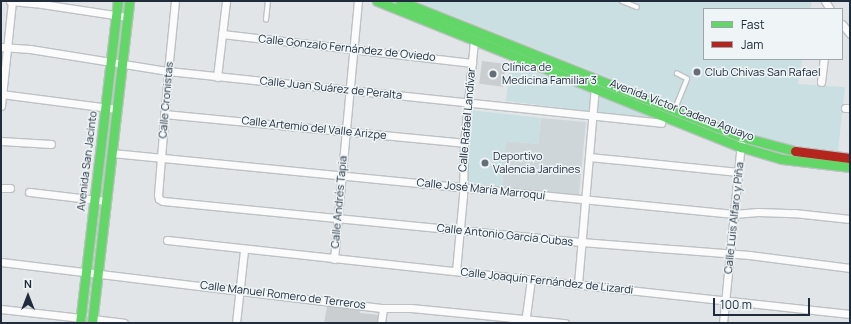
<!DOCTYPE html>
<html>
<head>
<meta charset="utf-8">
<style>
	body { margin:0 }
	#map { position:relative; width:851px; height:324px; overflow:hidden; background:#e2e5e8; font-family:Manrope,sans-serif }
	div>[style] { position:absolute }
	.built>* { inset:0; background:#cfd6da }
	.green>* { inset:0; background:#cadfe2 }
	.building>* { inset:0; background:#cbced1; transform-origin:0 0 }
	.roads { filter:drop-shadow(1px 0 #bdc1c4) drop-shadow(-1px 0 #bdc1c4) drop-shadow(0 1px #bdc1c4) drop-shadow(0 -1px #bdc1c4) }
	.lane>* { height:3.5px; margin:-1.75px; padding:0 1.75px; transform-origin:1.75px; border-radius:1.75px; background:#fbfbfc }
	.street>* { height:7px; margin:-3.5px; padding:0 3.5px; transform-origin:3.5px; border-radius:3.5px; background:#fbfbfc }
	.fast>* { height:9px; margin:-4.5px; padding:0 4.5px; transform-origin:4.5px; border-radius:4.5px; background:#63d668 }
	.jam>* { height:9px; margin:-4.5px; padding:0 4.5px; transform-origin:4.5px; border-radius:4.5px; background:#b3261e }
	.dots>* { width:11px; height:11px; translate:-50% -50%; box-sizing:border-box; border:2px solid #eff5f7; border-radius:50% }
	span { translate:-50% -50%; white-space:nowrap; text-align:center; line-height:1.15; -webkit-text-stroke:3px #eff5f7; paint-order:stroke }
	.street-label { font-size:11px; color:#202c3b }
	.poi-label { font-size:11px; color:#202c3b }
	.left { translate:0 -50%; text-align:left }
	.frame { position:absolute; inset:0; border:2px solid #202c3b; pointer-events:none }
	.legend { position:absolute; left:703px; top:8px; width:140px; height:52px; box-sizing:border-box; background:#eff5f7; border:1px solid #9ca5ac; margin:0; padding:5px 7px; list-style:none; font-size:12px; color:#202c3b }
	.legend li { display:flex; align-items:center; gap:8px; height:20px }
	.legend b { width:20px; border:1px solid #9ca5ac }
	.north { position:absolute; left:8px; top:276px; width:40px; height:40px; -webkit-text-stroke:3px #eff5f7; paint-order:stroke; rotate:0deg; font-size:11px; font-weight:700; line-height:16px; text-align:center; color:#202c3b }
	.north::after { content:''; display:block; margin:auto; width:14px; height:18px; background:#202c3b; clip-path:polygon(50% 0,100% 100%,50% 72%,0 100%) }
	.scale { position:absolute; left:713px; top:298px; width:97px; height:18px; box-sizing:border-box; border:2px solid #202c3b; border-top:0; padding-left:5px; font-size:12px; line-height:14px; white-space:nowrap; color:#202c3b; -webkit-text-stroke:3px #eff5f7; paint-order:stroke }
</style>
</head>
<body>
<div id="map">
	<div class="built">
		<i style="clip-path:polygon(541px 118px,586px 122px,579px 195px,502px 187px,506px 141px,538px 144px)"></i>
	</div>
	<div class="green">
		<i style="clip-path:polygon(416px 1px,812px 1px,810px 9px,704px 9px,704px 59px,802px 59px,798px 84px,845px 87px,838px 151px,772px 142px)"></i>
		<i style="clip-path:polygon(510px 62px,592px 93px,589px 111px,506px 101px)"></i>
		<i style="clip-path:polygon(599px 95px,657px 117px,649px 121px,597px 114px)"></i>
		<i style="clip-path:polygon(470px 110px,541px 118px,538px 144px,506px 141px,502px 187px,465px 182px)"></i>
	</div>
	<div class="building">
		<i style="left:482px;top:61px;width:24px;height:23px;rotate:7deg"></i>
		<i style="clip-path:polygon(328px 301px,358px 305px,360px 313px,379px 315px,379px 323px,324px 323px)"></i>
	</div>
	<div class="roads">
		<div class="lane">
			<i style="left:622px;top:1px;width:16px;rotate:22deg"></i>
			<i style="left:266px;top:20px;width:19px;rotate:-84deg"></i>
			<i style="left:675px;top:109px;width:32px;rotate:-68deg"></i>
			<i style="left:687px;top:79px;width:11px;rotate:-153deg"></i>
		</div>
		<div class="street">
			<i style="left:10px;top:1px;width:25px;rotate:5deg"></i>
			<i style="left:35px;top:3px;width:87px;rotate:8.6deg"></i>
			<i style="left:175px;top:1px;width:70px;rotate:95.7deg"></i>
			<i style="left:168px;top:71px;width:124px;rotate:94.6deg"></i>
			<i style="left:158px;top:195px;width:4px;rotate:76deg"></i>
			<i style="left:159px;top:199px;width:4px;rotate:27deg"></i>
			<i style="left:163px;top:201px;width:420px;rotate:5.6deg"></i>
			<i style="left:581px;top:242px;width:169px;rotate:4.4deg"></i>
			<i style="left:749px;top:255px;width:102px;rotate:7.3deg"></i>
			<i style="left:825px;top:1px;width:9px;rotate:58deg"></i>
			<i style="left:842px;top:24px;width:13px;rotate:51deg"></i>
			<i style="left:222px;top:34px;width:252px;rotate:6.6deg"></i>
			<i style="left:1px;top:47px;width:29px;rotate:4deg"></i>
			<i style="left:30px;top:49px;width:140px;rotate:9.1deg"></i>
			<i style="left:168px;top:71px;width:496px;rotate:6deg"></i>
			<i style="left:217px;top:77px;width:77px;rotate:-83.2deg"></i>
			<i style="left:821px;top:82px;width:23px;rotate:-83deg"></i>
			<i style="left:1px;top:94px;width:117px;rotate:7.4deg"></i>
			<i style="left:1px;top:106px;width:106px;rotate:-84deg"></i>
			<i style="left:845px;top:108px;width:5px"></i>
			<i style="left:164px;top:114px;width:301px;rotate:5.5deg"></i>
			<i style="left:1px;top:141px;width:50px;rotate:3.4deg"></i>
			<i style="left:112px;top:153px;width:625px;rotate:5.6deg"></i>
			<i style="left:734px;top:214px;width:24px;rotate:-5deg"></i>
			<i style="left:758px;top:212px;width:36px;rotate:2deg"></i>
			<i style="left:794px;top:213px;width:56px;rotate:6.1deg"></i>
			<i style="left:589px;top:157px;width:150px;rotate:5.7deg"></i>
			<i style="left:1px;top:188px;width:9px"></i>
			<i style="left:29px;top:192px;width:78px;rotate:6.7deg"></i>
			<i style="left:167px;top:240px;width:687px;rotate:6.18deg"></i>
			<i style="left:334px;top:259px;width:259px;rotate:-84.7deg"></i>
			<i style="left:1px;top:262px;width:385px;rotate:6.9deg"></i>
			<i style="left:383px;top:308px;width:28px"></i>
			<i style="left:411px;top:308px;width:155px;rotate:5.6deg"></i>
			<i style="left:456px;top:271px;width:75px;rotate:-84.7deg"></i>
			<i style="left:463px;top:196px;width:53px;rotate:-88.9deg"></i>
			<i style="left:464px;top:143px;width:102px;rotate:-84.4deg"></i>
			<i style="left:578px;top:284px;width:200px;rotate:-85.1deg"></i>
			<i style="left:1px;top:309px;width:81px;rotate:6.4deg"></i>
			<i style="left:93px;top:319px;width:31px;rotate:7deg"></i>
			<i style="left:236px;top:323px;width:73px;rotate:-83.7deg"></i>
			<i style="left:381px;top:323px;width:15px;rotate:-82deg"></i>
			<i style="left:525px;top:323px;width:44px;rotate:-82.2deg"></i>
			<i style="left:723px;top:323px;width:181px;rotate:-84.3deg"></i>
		</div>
		<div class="fast">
			<i style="left:377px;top:1px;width:392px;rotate:21.9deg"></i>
			<i style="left:741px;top:147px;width:43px;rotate:16.3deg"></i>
			<i style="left:782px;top:159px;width:68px;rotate:6.7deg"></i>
			<i style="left:400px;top:1px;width:368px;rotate:21.7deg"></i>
			<i style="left:742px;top:137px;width:55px;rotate:14.8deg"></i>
			<i style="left:80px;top:323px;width:324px;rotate:-83.3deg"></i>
			<i style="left:92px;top:323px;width:324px;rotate:-83.4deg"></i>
		</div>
		<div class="jam">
			<i style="left:795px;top:151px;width:55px;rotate:7.3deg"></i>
		</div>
	</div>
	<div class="dots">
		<i style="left:697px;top:72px;background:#646d78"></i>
		<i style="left:493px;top:74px;background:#646d78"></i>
		<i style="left:485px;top:163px;background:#646d78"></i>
	</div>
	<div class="street-label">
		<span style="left:347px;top:48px;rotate:6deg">Calle Gonzalo Fernández de Oviedo</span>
		<span style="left:331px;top:88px;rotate:6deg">Calle Juan Suárez de Peralta</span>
		<span style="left:166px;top:100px;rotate:-85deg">Calle Cronistas</span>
		<span style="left:682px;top:110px;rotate:21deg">Avenida Víctor Cadena Aguayo</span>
		<span style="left:467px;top:120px;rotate:-85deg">Calle Rafael Landívar</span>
		<span style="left:314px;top:128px;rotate:6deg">Calle Artemio del Valle Arizpe</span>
		<span style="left:87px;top:161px;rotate:-83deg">Avenida San Jacinto</span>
		<span style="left:481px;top:189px;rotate:6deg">Calle José María Marroquí</span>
		<span style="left:339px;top:202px;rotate:-85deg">Calle Andrés Tapia</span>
		<span style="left:734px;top:218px;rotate:-84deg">Calle Luis Alfaro y Piña</span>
		<span style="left:505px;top:235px;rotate:6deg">Calle Antonio García Cubas</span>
		<span style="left:547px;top:281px;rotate:6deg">Calle Joaquín Fernández de Lizardi</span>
		<span style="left:283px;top:295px;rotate:7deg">Calle Manuel Romero de Terreros</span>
	</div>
	<div class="poi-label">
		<span class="left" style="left:502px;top:74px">Clínica de<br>Medicina Familiar 3</span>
		<span class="left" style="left:705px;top:72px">Club Chivas San Rafael</span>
		<span class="left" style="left:493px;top:163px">Deportivo<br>Valencia Jardines</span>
	</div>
	<div class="frame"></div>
	<ul class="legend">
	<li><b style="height:5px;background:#63d668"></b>Fast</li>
	<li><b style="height:5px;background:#b3261e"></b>Jam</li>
	</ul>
	<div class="north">N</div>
	<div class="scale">100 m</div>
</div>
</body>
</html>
